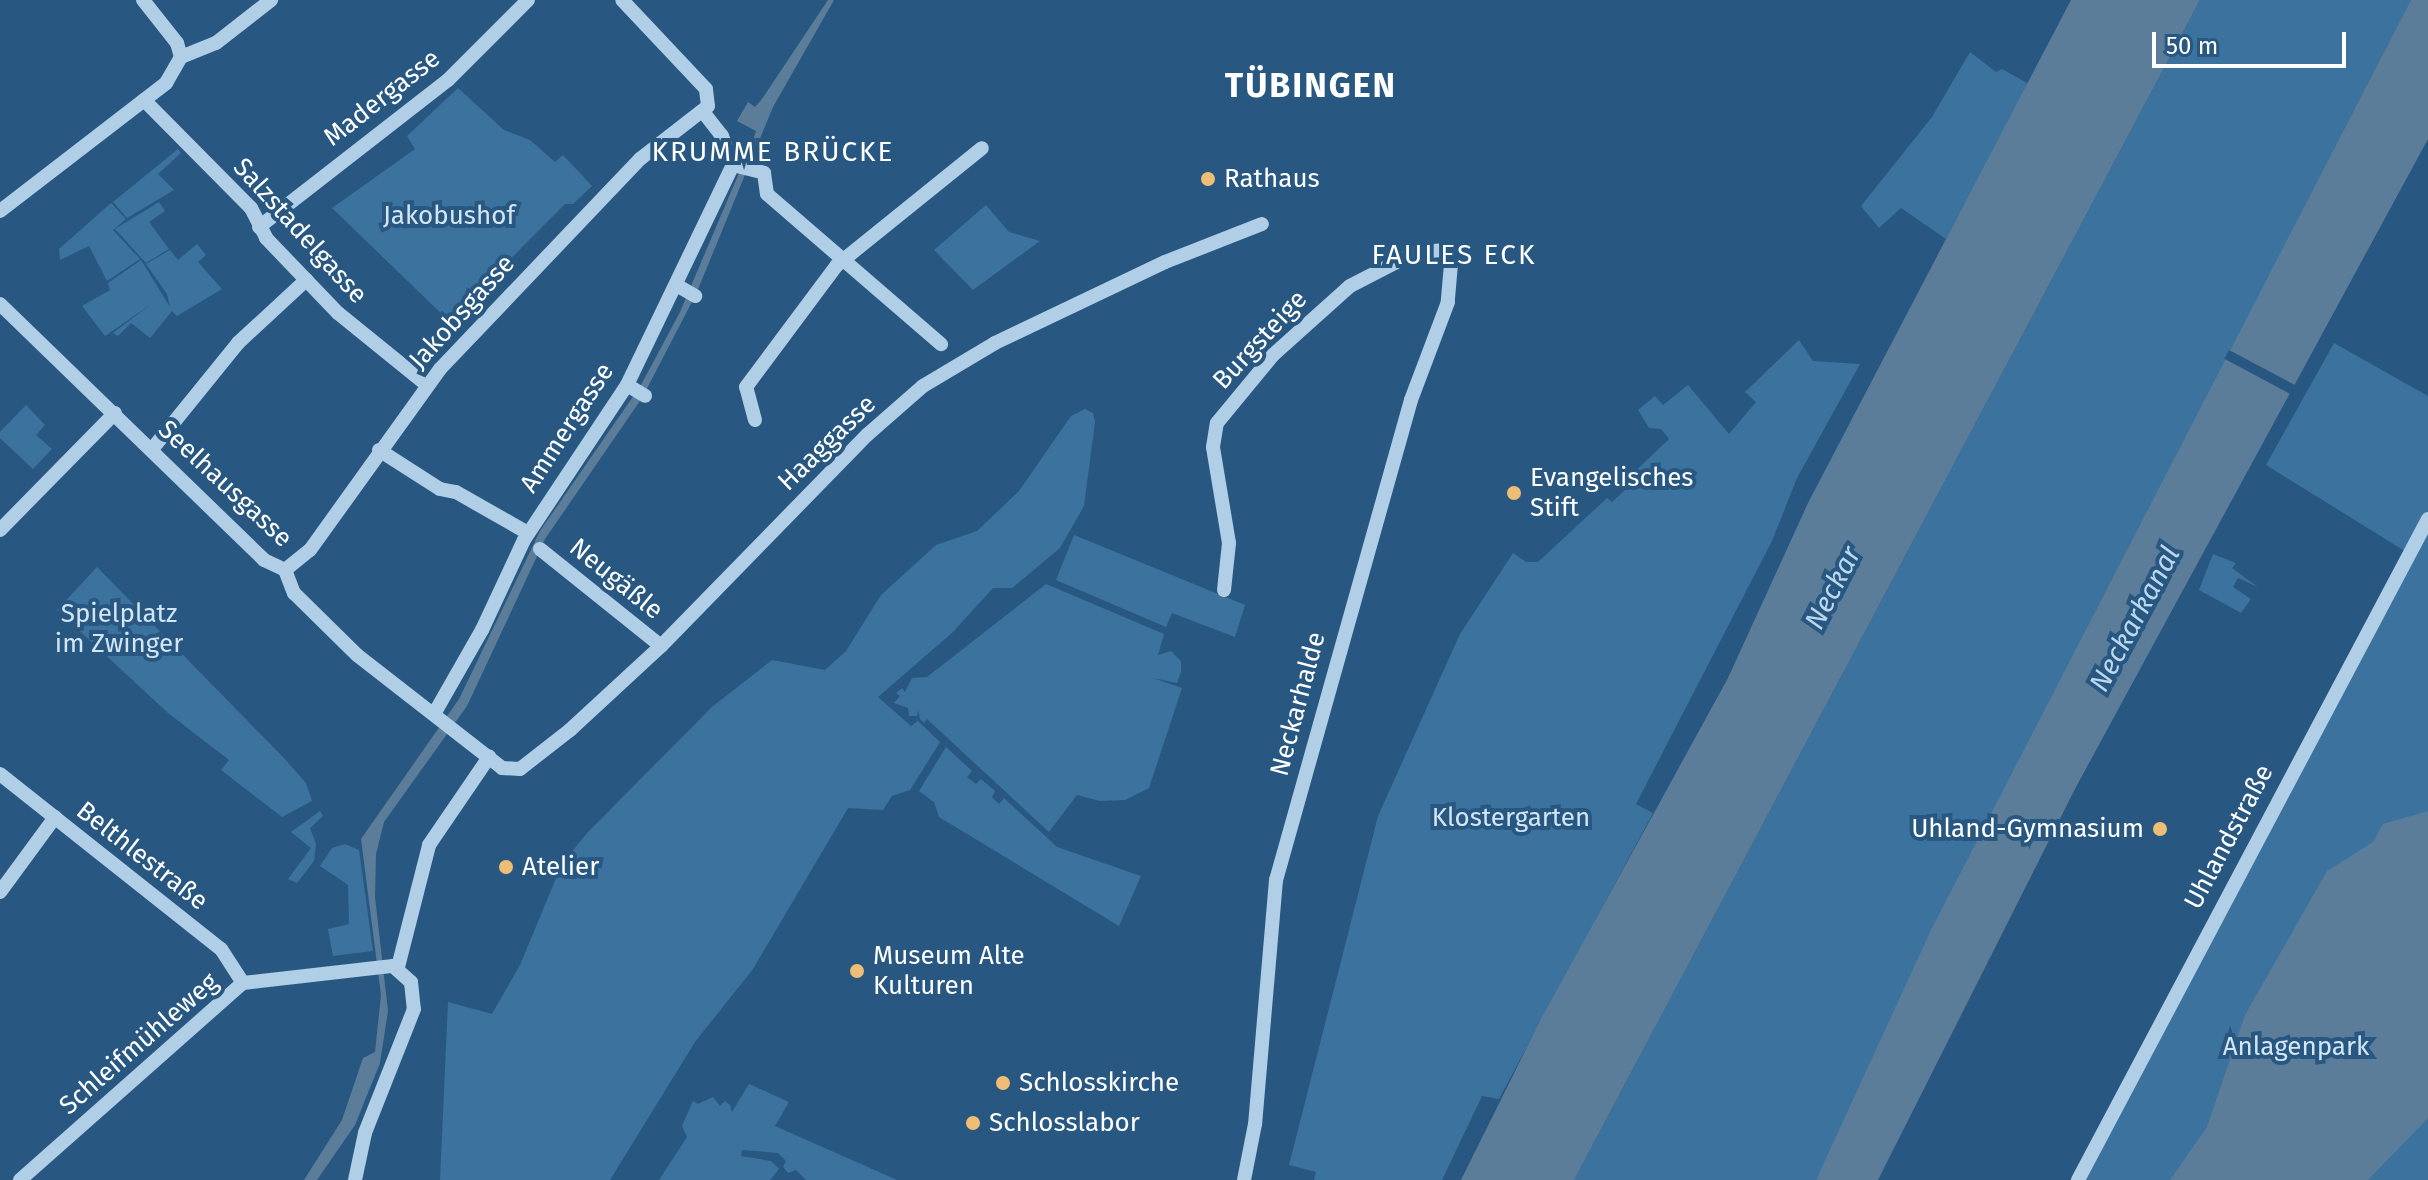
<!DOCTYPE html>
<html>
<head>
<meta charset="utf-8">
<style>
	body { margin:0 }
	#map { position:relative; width:2428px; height:1180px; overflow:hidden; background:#285881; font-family:"Fira Sans",sans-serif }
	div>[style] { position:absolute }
	.green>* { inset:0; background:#3c729e }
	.water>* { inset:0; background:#5b7d99 }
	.pier>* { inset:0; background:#285881; transform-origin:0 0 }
	.minor>* { height:14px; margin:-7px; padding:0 7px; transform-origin:7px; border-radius:7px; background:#b0cee6 }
	.dots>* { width:22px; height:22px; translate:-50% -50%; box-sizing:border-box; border:4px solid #285881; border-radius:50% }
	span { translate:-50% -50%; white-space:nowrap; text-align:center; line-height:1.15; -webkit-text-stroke:8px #285881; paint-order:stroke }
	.street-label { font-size:26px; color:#fff }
	.poi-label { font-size:26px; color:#fff }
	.left { translate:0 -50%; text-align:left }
	.right { translate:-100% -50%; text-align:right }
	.park-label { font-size:26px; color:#d3e6f5 }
	.neighbourhood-label { font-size:28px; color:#fff; letter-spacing:2px }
	.water-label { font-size:28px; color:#bbd8ee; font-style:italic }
	.district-label { font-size:34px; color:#fff; font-weight:700; letter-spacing:2px }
	.scale { position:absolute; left:2152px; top:32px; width:194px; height:36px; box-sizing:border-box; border:4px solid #fff; border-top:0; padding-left:10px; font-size:24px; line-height:28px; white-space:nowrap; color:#fff; -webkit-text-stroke:6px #285881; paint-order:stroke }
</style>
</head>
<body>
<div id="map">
	<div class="green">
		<i style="clip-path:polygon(2200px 0,2411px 0,1816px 1180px,1574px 1180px)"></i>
		<i style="clip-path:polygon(1970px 52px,1996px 72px,2002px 69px,2029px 84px,1946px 239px,1901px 208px,1879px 228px,1861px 206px,1932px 117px)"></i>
		<i style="clip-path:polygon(458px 88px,504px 130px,530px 140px,555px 162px,563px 155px,592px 186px,573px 204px,565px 204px,449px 321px,332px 208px,415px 149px,407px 136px)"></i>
		<i style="clip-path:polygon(178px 149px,181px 153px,158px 174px,174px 190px,127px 218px,113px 202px)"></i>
		<i style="clip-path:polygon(159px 202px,165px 211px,149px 222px,169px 249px,146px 263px,115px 229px)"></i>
		<i style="clip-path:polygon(111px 203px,126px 219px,113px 230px,140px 259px,107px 281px,89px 246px,60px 260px,59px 249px)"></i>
		<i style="clip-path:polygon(986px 205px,1009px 232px,1040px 241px,973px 290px,934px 250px)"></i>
		<i style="clip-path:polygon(197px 244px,206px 255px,198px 262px,222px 289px,177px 316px,172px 311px,150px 338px,131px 323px,118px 336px,113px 333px,150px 305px,105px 336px,82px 306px,110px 290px,108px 283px,141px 260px,170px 307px,167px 294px,146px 264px,170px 250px,178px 260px)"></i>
		<i style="clip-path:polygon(1799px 340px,1813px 361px,1860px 364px,1797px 478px,1772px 541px,1636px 804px,1653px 813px,1499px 1099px,1482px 1096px,1442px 1180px,1314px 1180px,1316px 1172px,1289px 1165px,1378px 816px,1460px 634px,1513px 553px,1526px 562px,1538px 562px,1607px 498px,1612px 502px,1626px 489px,1622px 484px,1669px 439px,1661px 429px,1649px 428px,1638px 410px,1655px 396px,1663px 405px,1688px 385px,1729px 434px,1756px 402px,1745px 392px)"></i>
		<i style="clip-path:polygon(2334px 343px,2428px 396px,2428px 1180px,2078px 1180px,2408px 553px,2266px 465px)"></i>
		<i style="clip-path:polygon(26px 405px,45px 425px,36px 435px,52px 449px,33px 469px,0 438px,0 432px)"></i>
		<i style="clip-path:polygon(1085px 409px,1093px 413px,1095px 422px,1084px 506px,1060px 548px,1012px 588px,993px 588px,953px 632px,878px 697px,911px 726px,918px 721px,940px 742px,910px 790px,892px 796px,883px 810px,848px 808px,753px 969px,695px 1042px,610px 1180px,440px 1180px,448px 1002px,492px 1014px,520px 965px,562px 864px,587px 833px,712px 707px,772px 660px,825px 670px,846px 651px,881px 595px,936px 545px,977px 531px,1019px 491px,1071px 416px)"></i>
		<i style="clip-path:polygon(1074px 535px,1245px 605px,1235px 637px,1172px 613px,1166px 627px,1056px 580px)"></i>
		<i style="clip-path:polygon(2213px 554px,2236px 563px,2232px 568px,2258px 587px,2238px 578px,2233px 587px,2251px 599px,2241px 613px,2199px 590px)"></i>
		<i style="clip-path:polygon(97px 567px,283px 757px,306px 783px,312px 801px,282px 817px,221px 770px,229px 760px,168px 713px,57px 610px)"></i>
		<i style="clip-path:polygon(1046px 584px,1164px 634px,1158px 655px,1171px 651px,1181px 661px,1181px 672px,1177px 683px,1153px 678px,1182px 688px,1149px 788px,1125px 800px,1100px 801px,1077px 795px,1049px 832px,927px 719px,924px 723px,920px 719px,918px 710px,917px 716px,909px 716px,908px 708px,894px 703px,900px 696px,896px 693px,902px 688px,905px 692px,912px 678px,927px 677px)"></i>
		<i style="clip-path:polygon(946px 747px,972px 771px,967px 777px,976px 784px,981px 779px,995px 791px,992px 797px,999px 804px,1004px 798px,1057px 847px,1141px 876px,1119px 926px,939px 817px,934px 802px,919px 791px)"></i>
		<i style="clip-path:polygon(320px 811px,323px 816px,310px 828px,316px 844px,314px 861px,297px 883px,288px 879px,311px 848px,291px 832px)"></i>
		<i style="clip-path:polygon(345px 844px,359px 850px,373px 951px,333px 956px,328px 929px,349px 924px,348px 885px,320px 866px,332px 848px)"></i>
		<i style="clip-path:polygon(749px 1084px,789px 1102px,775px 1126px,897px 1180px,806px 1180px,796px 1170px,788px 1173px,783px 1167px,786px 1161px,778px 1153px,742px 1150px,741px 1156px,771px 1161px,779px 1169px,770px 1180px,659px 1180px,687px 1137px,682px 1126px,693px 1101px,698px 1104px,713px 1097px,720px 1106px,725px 1101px,730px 1105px,732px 1112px)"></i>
	</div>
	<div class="water">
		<i style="clip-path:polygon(828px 0,834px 0,773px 107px,696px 294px,642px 398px,545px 539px,467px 706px,384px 822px,376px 854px,375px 897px,388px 1011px,380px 1063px,355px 1125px,317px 1180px,304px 1180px,342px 1120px,363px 1058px,375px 1052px,381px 995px,361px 839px,459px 699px,540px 531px,641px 385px,680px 312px,753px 140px,756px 131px,737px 121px,748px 102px,755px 107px,762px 99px)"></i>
		<i style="clip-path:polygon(2071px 0,2200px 0,1574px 1180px,1461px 1180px,1541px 1019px,1728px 678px,1808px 503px)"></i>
		<i style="clip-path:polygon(2411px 0,2428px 0,2428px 139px,2076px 787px,1878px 1180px,1816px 1180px,1931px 930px)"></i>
		<i style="clip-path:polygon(2428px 811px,2428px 1118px,2368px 1180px,2170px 1180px,2207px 1127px,2245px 1015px,2327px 871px,2373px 842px,2383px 824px)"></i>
	</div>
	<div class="pier">
		<i style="left:2229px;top:350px;width:77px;height:10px;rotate:28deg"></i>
	</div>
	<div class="minor">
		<i style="left:143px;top:0;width:55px;rotate:51.7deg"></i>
		<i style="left:177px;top:43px;width:15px;rotate:74deg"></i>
		<i style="left:144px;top:100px;width:152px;rotate:45.3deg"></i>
		<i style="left:251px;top:208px;width:34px;rotate:63deg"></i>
		<i style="left:266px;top:238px;width:104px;rotate:46.2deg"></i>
		<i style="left:338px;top:313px;width:114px;rotate:39deg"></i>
		<i style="left:704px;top:113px;width:29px;rotate:52deg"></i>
		<i style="left:722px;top:136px;width:31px;rotate:69deg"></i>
		<i style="left:733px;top:165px;width:32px;rotate:14deg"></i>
		<i style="left:764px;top:173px;width:21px;rotate:82deg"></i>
		<i style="left:767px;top:194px;width:230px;rotate:40.8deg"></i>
		<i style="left:0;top:211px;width:210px;rotate:-37.6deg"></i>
		<i style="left:166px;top:83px;width:30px;rotate:-60deg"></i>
		<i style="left:181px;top:57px;width:38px;rotate:-22deg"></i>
		<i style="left:216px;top:43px;width:70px;rotate:-38deg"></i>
		<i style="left:259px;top:227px;width:239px;rotate:-37.9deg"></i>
		<i style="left:448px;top:80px;width:113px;rotate:-45deg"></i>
		<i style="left:678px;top:286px;width:20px;rotate:30deg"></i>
		<i style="left:0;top:304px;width:368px;rotate:44.1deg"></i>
		<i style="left:264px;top:560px;width:23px;rotate:25deg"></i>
		<i style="left:627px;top:385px;width:21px;rotate:31deg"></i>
		<i style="left:755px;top:420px;width:34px;rotate:-105deg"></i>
		<i style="left:746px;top:387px;width:152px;rotate:-53.3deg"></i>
		<i style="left:837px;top:265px;width:186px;rotate:-38.9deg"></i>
		<i style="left:153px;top:448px;width:135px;rotate:-51deg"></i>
		<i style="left:238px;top:343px;width:93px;rotate:-42.8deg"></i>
		<i style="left:379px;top:450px;width:72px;rotate:32.6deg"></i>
		<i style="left:440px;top:489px;width:16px;rotate:11deg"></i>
		<i style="left:456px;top:492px;width:83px;rotate:29.7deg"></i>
		<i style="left:0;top:530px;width:164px;rotate:-45.5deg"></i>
		<i style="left:540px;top:549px;width:155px;rotate:38.7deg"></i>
		<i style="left:285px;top:570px;width:25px;rotate:69deg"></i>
		<i style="left:294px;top:593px;width:88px;rotate:44.5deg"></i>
		<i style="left:357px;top:655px;width:184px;rotate:37.9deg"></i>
		<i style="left:502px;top:768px;width:18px;rotate:3deg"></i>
		<i style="left:520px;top:769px;width:63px;rotate:-38deg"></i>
		<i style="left:570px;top:730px;width:124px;rotate:-42.7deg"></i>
		<i style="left:661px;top:646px;width:295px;rotate:-45.7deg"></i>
		<i style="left:867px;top:435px;width:74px;rotate:-41.2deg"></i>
		<i style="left:923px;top:386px;width:84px;rotate:-30.8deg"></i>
		<i style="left:995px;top:343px;width:188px;rotate:-25.5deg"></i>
		<i style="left:1165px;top:262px;width:104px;rotate:-21.4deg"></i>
		<i style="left:285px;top:570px;width:32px;rotate:-39deg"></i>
		<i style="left:310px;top:550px;width:223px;rotate:-54.3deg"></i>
		<i style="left:440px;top:369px;width:290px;rotate:-46.4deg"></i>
		<i style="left:640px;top:159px;width:86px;rotate:-37.9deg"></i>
		<i style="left:708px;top:106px;width:17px;rotate:-97deg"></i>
		<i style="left:706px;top:89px;width:122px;rotate:-133.3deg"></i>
		<i style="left:1224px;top:590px;width:47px;rotate:-83.9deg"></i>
		<i style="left:1229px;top:543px;width:97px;rotate:-99.5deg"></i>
		<i style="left:1213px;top:447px;width:24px;rotate:-81deg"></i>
		<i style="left:1217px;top:423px;width:88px;rotate:-50.5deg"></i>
		<i style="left:1273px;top:355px;width:103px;rotate:-41.9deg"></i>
		<i style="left:1350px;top:286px;width:72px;rotate:-27.3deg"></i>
		<i style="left:1414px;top:253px;width:30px;rotate:-6deg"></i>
		<i style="left:1444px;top:250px;width:16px;rotate:63deg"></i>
		<i style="left:1451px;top:264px;width:38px;rotate:95deg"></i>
		<i style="left:1448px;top:302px;width:105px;rotate:110.7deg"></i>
		<i style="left:1411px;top:400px;width:499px;rotate:105.7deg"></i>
		<i style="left:1276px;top:880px;width:245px;rotate:94.9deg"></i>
		<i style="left:1255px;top:1124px;width:57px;rotate:101.1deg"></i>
		<i style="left:434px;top:714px;width:97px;rotate:-60.3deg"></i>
		<i style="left:482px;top:630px;width:99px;rotate:-65deg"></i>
		<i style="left:524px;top:540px;width:186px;rotate:-56.4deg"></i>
		<i style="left:627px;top:385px;width:244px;rotate:-64.3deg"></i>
		<i style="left:0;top:774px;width:282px;rotate:38.4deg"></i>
		<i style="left:221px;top:949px;width:40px;rotate:57.1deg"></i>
		<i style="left:0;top:892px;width:93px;rotate:-53.7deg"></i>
		<i style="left:398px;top:967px;width:126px;rotate:-75.7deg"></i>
		<i style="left:429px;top:845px;width:107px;rotate:-55.7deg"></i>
		<i style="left:20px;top:1180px;width:298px;rotate:-41.5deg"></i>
		<i style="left:243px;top:983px;width:151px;rotate:-6.5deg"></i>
		<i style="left:393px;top:966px;width:24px;rotate:42deg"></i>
		<i style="left:411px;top:982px;width:27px;rotate:84deg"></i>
		<i style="left:414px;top:1009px;width:133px;rotate:111.6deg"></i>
		<i style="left:365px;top:1133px;width:48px;rotate:102deg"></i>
		<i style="left:2078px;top:1180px;width:748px;rotate:-62.1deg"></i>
	</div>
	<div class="dots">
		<i style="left:1208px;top:179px;background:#eebe76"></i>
		<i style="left:1514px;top:493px;background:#eebe76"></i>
		<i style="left:2160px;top:829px;background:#eebe76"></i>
		<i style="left:506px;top:867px;background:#eebe76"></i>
		<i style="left:857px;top:971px;background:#eebe76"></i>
		<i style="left:1003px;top:1083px;background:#eebe76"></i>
		<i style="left:973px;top:1123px;background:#eebe76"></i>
	</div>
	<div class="street-label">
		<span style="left:382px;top:98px;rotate:-38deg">Madergasse</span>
		<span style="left:300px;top:231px;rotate:48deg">Salzstadelgasse</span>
		<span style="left:462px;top:312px;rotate:-48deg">Jakobsgasse</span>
		<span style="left:1260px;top:340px;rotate:-47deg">Burgsteige</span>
		<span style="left:567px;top:428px;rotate:-57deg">Ammergasse</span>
		<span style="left:827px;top:443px;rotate:-44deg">Haaggasse</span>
		<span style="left:225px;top:484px;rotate:43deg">Seelhausgasse</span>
		<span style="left:616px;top:579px;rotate:39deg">Neugäßle</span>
		<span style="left:1298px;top:704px;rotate:-75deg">Neckarhalde</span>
		<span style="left:2229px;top:837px;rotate:-62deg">Uhlandstraße</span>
		<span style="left:142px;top:856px;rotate:38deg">Belthlestraße</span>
		<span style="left:139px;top:1044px;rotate:-41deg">Schleifmühleweg</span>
	</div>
	<div class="poi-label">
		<span class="left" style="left:1224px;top:179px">Rathaus</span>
		<span class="left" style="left:1530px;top:493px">Evangelisches<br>Stift</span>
		<span class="right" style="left:2144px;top:829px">Uhland-Gymnasium</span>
		<span class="left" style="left:522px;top:867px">Atelier</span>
		<span class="left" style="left:873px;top:971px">Museum Alte<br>Kulturen</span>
		<span class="left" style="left:1019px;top:1083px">Schlosskirche</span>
		<span class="left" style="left:989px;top:1123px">Schlosslabor</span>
	</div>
	<div class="park-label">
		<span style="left:449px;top:216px">Jakobushof</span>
		<span style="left:119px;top:629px">Spielplatz<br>im Zwinger</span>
		<span style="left:1511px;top:818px">Klostergarten</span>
		<span style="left:2296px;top:1047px">Anlagenpark</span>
	</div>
	<div class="neighbourhood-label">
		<span style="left:773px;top:152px">KRUMME BRÜCKE</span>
		<span style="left:1454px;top:255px">FAULES ECK</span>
	</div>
	<div class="water-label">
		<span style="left:1833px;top:588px;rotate:-63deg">Neckar</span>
		<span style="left:2135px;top:619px;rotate:-62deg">Neckarkanal</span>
	</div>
	<div class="district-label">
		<span style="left:1311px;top:86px">TÜBINGEN</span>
	</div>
	<div class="scale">50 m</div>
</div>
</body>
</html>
